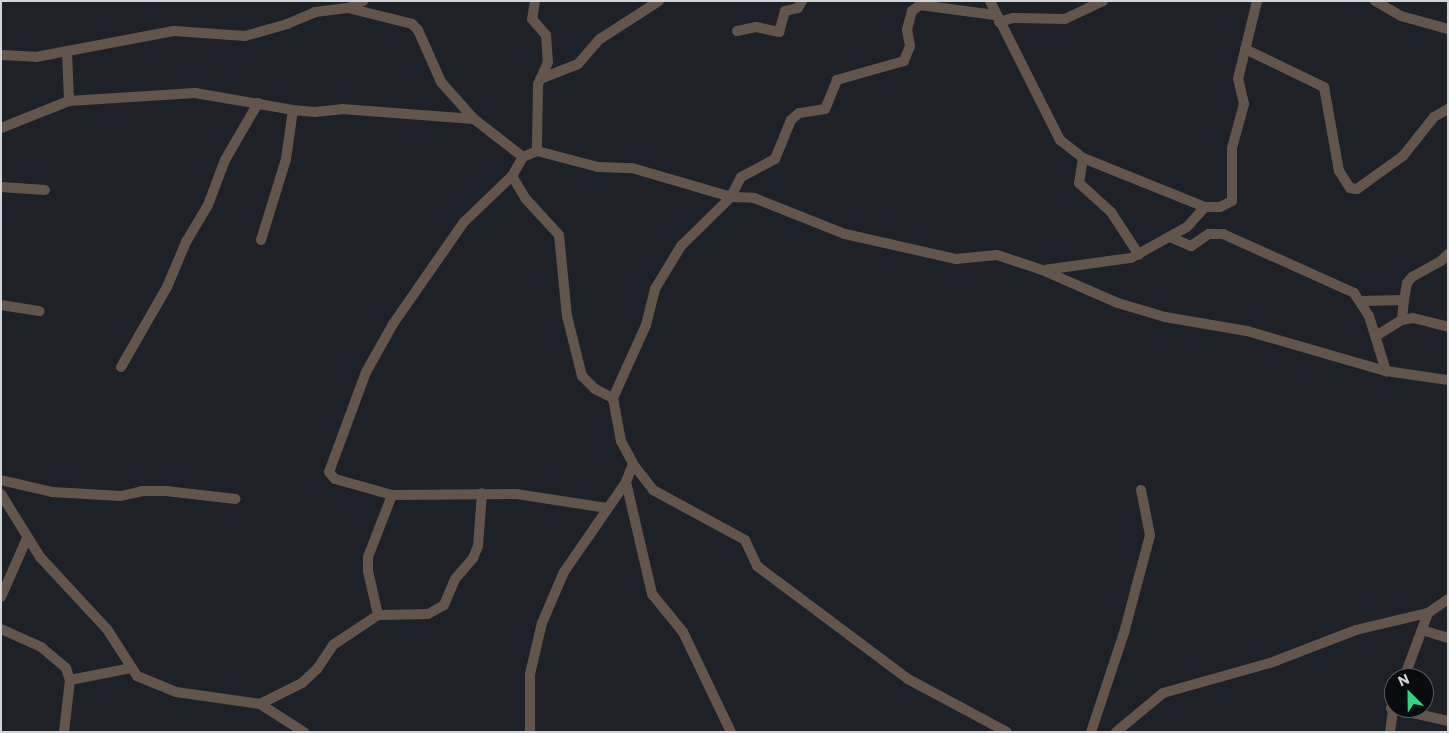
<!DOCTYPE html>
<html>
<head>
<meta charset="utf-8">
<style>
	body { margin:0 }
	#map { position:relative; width:1449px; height:733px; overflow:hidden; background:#1e2228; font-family:Commissioner,sans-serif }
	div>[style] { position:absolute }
	.minor>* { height:10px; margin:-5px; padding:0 5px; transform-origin:5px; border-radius:5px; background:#64554c }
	span { translate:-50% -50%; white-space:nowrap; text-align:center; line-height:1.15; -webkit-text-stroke:4px #090b0e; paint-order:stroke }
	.frame { position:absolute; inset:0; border:2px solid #d2d5d9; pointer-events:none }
	.north { position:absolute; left:1384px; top:668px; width:50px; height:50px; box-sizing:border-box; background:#090b0e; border:1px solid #595c5f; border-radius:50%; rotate:337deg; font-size:14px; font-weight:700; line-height:20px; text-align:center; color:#d2d5d9 }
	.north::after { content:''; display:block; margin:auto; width:18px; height:22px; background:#30d883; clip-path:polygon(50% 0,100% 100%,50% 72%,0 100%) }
</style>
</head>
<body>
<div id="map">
	<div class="minor">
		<i style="left:535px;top:1px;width:18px;rotate:99deg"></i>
		<i style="left:532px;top:19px;width:21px;rotate:49deg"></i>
		<i style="left:546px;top:35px;width:27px;rotate:86deg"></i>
		<i style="left:548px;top:62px;width:24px;rotate:114deg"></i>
		<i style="left:538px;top:84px;width:67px;rotate:90.9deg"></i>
		<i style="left:990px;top:1px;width:156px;rotate:63.3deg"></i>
		<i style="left:1060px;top:140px;width:29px;rotate:38deg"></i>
		<i style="left:1083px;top:158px;width:25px;rotate:99deg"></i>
		<i style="left:1079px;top:183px;width:43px;rotate:42.2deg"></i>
		<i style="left:1111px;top:212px;width:51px;rotate:56.9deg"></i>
		<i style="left:1375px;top:1px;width:30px;rotate:30deg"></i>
		<i style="left:1401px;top:16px;width:49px;rotate:15.5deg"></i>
		<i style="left:348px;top:8px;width:66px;rotate:14deg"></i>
		<i style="left:412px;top:24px;width:8px;rotate:45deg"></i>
		<i style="left:418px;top:30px;width:57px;rotate:66.1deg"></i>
		<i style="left:441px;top:82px;width:50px;rotate:48.3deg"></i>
		<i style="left:474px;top:119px;width:62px;rotate:37.8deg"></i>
		<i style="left:995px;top:15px;width:76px;rotate:-172.4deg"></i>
		<i style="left:920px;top:5px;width:10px;rotate:143deg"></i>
		<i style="left:912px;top:11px;width:20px;rotate:105deg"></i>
		<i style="left:907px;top:30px;width:16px;rotate:79deg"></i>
		<i style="left:910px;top:46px;width:16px;rotate:112deg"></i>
		<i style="left:904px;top:61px;width:70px;rotate:164.2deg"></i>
		<i style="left:837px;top:80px;width:31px;rotate:112deg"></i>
		<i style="left:825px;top:109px;width:26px;rotate:171deg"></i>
		<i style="left:799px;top:113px;width:11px;rotate:139deg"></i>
		<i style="left:791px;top:120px;width:42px;rotate:112.3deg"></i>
		<i style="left:775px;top:159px;width:38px;rotate:152deg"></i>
		<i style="left:741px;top:177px;width:22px;rotate:117deg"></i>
		<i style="left:731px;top:197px;width:70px;rotate:135.6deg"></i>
		<i style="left:681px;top:246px;width:50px;rotate:121.2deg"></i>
		<i style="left:655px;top:289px;width:37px;rotate:104deg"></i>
		<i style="left:646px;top:325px;width:80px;rotate:114.3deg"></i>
		<i style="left:613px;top:398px;width:44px;rotate:79.5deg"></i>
		<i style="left:621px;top:441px;width:26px;rotate:62deg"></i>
		<i style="left:633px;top:464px;width:33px;rotate:52deg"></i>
		<i style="left:653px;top:490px;width:105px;rotate:28.5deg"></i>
		<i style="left:745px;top:540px;width:29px;rotate:65deg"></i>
		<i style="left:757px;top:566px;width:189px;rotate:36.8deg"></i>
		<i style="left:908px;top:679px;width:112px;rotate:28.2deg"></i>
		<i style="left:999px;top:22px;width:15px;rotate:-16deg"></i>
		<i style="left:1013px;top:18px;width:52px;rotate:1.1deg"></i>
		<i style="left:1065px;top:19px;width:42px;rotate:-25.3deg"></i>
		<i style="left:737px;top:31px;width:19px;rotate:-12deg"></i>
		<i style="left:756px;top:27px;width:24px;rotate:12deg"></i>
		<i style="left:779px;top:32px;width:22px;rotate:-74deg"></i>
		<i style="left:785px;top:11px;width:13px;rotate:-13deg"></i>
		<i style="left:798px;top:8px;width:8px;rotate:-60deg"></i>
		<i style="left:1245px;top:49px;width:88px;rotate:25.7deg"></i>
		<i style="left:1324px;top:87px;width:85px;rotate:79.9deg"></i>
		<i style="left:1339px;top:171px;width:20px;rotate:57deg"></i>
		<i style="left:1350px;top:188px;width:7px;rotate:8deg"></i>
		<i style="left:1357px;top:189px;width:57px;rotate:-35.7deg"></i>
		<i style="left:1403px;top:156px;width:50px;rotate:-51.5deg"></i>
		<i style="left:1434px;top:117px;width:16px;rotate:-30deg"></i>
		<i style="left:67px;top:51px;width:50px;rotate:87.7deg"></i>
		<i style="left:1px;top:55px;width:35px;rotate:3deg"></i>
		<i style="left:36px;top:57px;width:140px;rotate:-10.7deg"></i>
		<i style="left:174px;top:31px;width:71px;rotate:4deg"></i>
		<i style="left:245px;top:36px;width:44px;rotate:-15.9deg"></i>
		<i style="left:287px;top:24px;width:30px;rotate:-23deg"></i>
		<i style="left:315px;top:12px;width:33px;rotate:-7deg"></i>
		<i style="left:348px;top:8px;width:17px;rotate:-25deg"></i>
		<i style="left:540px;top:79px;width:41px;rotate:-21.5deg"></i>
		<i style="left:578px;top:64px;width:33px;rotate:-49deg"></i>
		<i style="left:600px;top:39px;width:70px;rotate:-32.8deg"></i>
		<i style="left:1px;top:128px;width:73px;rotate:-21.7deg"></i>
		<i style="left:69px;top:101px;width:126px;rotate:-3.6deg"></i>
		<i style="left:195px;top:93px;width:99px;rotate:9.8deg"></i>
		<i style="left:293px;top:110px;width:22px;rotate:5deg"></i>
		<i style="left:315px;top:112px;width:27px;rotate:-6deg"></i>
		<i style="left:342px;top:109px;width:132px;rotate:4.3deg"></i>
		<i style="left:1083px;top:158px;width:131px;rotate:21.9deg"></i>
		<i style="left:512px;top:176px;width:26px;rotate:59deg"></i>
		<i style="left:525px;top:198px;width:50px;rotate:47.4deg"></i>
		<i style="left:559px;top:235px;width:81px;rotate:84.4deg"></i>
		<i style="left:567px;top:316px;width:62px;rotate:76deg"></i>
		<i style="left:582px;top:376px;width:18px;rotate:45deg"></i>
		<i style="left:595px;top:389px;width:20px;rotate:27deg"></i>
		<i style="left:1px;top:187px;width:44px;rotate:3.9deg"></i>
		<i style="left:1172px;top:238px;width:21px;rotate:23deg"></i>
		<i style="left:1191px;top:246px;width:22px;rotate:-34deg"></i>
		<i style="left:1209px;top:234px;width:14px"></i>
		<i style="left:1223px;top:234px;width:144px;rotate:24.2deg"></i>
		<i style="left:1354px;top:293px;width:27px;rotate:57deg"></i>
		<i style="left:1369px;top:316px;width:58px;rotate:72.8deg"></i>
		<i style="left:261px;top:240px;width:85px;rotate:-72.8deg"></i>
		<i style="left:286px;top:159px;width:49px;rotate:-81.9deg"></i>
		<i style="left:1044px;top:270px;width:88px;rotate:-7.9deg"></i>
		<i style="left:1131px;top:258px;width:64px;rotate:-29deg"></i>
		<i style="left:1187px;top:227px;width:27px;rotate:-48deg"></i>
		<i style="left:1205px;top:207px;width:15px"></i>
		<i style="left:1220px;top:207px;width:13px;rotate:-27deg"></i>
		<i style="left:1232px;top:201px;width:53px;rotate:-90deg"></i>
		<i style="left:1232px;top:148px;width:46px;rotate:-74.7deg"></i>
		<i style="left:1244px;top:104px;width:26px;rotate:-103deg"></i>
		<i style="left:1238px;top:79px;width:80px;rotate:-76.3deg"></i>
		<i style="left:1404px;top:300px;width:17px;rotate:-80deg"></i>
		<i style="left:1407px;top:283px;width:8px;rotate:-50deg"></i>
		<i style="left:1412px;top:277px;width:33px;rotate:-29deg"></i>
		<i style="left:1441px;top:261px;width:10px;rotate:-45deg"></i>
		<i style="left:1361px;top:301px;width:43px;rotate:-1.3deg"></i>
		<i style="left:1404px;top:300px;width:20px;rotate:96deg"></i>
		<i style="left:1px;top:305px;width:39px;rotate:9deg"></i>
		<i style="left:1376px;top:336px;width:31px;rotate:-32deg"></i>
		<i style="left:1402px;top:320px;width:11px;rotate:-10deg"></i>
		<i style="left:1413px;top:318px;width:36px;rotate:14deg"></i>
		<i style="left:121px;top:367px;width:92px;rotate:-60.1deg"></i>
		<i style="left:167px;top:287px;width:49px;rotate:-67.1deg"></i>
		<i style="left:186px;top:242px;width:43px;rotate:-59.3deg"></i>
		<i style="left:208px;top:205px;width:48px;rotate:-69.3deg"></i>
		<i style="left:225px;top:160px;width:66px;rotate:-59.9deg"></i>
		<i style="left:1px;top:480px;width:52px;rotate:13.2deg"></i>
		<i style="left:52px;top:492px;width:69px;rotate:3.3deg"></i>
		<i style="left:121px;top:496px;width:22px;rotate:-13deg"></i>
		<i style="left:142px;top:491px;width:24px"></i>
		<i style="left:166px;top:491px;width:70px;rotate:6.5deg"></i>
		<i style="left:626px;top:482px;width:115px;rotate:76.9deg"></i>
		<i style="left:652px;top:594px;width:49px;rotate:50.8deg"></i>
		<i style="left:683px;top:632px;width:111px;rotate:64.4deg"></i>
		<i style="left:1px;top:494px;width:74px;rotate:58.2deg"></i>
		<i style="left:40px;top:557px;width:98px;rotate:47.1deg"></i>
		<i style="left:107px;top:629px;width:56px;rotate:57.4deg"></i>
		<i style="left:137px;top:676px;width:42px;rotate:22.3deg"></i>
		<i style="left:176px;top:692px;width:85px;rotate:8.1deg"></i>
		<i style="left:260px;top:704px;width:52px;rotate:32.5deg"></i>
		<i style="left:607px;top:508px;width:91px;rotate:-171.2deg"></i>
		<i style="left:517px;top:494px;width:125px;rotate:179.5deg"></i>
		<i style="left:392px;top:495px;width:59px;rotate:-164.3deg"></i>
		<i style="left:335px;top:479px;width:9px;rotate:-131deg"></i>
		<i style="left:329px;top:472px;width:107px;rotate:-69.7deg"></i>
		<i style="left:366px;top:372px;width:55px;rotate:-60.6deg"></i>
		<i style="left:393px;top:324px;width:124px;rotate:-55.2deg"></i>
		<i style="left:464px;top:222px;width:66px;rotate:-43.8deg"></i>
		<i style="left:512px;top:176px;width:22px;rotate:-60deg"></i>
		<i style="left:523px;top:157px;width:15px;rotate:-23deg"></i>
		<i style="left:537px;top:151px;width:63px;rotate:14.7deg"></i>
		<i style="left:598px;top:167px;width:34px;rotate:2deg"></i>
		<i style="left:632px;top:168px;width:103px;rotate:16.3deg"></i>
		<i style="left:731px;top:197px;width:23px;rotate:2deg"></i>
		<i style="left:754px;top:198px;width:98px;rotate:21.6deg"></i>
		<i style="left:845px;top:234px;width:114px;rotate:12.7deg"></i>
		<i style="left:956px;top:259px;width:41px;rotate:-5.6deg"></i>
		<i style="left:997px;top:255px;width:47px;rotate:18.4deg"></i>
		<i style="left:1042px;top:270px;width:83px;rotate:23.5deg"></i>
		<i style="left:1118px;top:303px;width:49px;rotate:16.6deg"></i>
		<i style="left:1165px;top:317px;width:83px;rotate:9.7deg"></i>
		<i style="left:1247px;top:331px;width:145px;rotate:16.1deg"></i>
		<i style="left:1386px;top:371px;width:63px;rotate:8.3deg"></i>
		<i style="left:1px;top:597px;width:64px;rotate:-66.2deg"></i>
		<i style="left:378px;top:615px;width:45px;rotate:-102.8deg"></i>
		<i style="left:368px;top:571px;width:14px;rotate:-90deg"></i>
		<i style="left:368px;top:557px;width:66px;rotate:-68.8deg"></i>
		<i style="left:1px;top:629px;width:44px;rotate:24.2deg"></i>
		<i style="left:41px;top:647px;width:33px;rotate:40deg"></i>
		<i style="left:66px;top:668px;width:13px;rotate:72deg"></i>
		<i style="left:70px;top:680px;width:52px;rotate:96.6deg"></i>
		<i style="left:1422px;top:630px;width:27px;rotate:17deg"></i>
		<i style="left:1404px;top:678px;width:69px;rotate:-69.7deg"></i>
		<i style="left:70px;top:680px;width:62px;rotate:-11.1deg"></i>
		<i style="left:260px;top:704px;width:47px;rotate:-26.6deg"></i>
		<i style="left:302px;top:683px;width:21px;rotate:-43deg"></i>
		<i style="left:317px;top:669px;width:29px;rotate:-56deg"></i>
		<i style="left:333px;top:645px;width:54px;rotate:-33.7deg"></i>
		<i style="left:378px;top:615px;width:50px;rotate:-1.1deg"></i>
		<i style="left:428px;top:614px;width:18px;rotate:-29deg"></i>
		<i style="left:444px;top:605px;width:28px;rotate:-67deg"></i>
		<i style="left:455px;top:579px;width:28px;rotate:-49deg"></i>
		<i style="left:473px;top:558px;width:13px;rotate:-67deg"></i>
		<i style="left:478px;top:546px;width:53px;rotate:-85.7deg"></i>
		<i style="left:1391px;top:708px;width:58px;rotate:12.8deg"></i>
		<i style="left:530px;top:732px;width:58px;rotate:-90deg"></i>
		<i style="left:530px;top:674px;width:52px;rotate:-76.8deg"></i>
		<i style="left:542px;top:623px;width:56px;rotate:-66.7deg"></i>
		<i style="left:564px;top:572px;width:109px;rotate:-55.4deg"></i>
		<i style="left:626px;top:482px;width:19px;rotate:-69deg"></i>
		<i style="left:1091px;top:732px;width:104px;rotate:-71.6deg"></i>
		<i style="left:1124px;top:633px;width:101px;rotate:-75.1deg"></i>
		<i style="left:1150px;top:535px;width:46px;rotate:-101.3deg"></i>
		<i style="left:1116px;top:732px;width:61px;rotate:-39.7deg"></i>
		<i style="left:1163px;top:693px;width:111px;rotate:-15.7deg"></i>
		<i style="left:1270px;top:663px;width:92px;rotate:-21deg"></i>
		<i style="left:1356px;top:630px;width:74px;rotate:-13.3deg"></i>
		<i style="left:1428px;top:613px;width:24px;rotate:-35deg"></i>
		<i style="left:1390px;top:732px;width:30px;rotate:-82deg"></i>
	</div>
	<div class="frame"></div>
	<div class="north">N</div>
</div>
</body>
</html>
